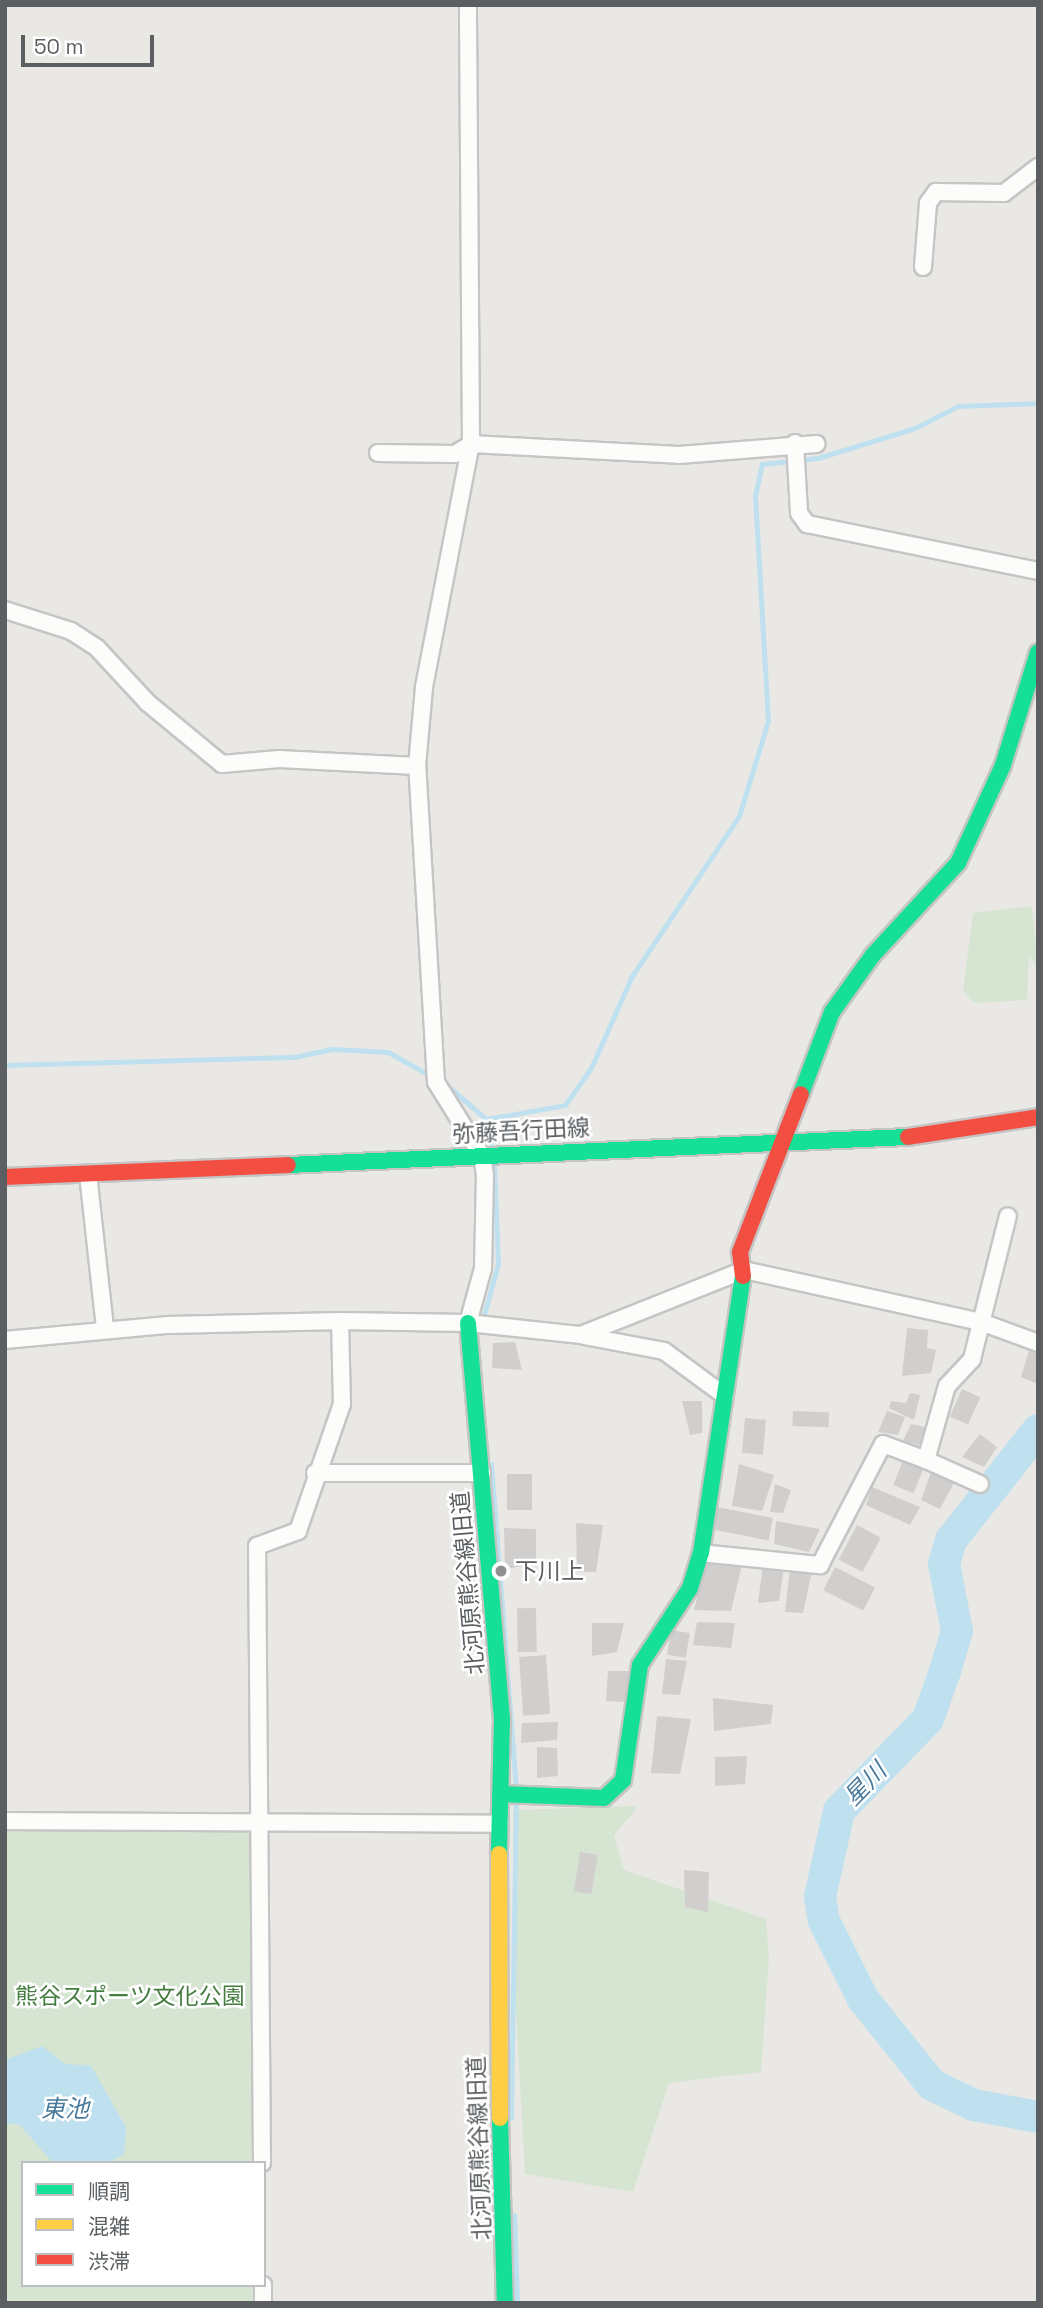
<!DOCTYPE html>
<html>
<head>
<meta charset="utf-8">
<style>
	body { margin:0 }
	#map { position:relative; width:1043px; height:2308px; overflow:hidden; background:#eae8e5; font-family:"Space Grotesk","Noto Sans JP",sans-serif }
	div>[style] { position:absolute }
	.green>* { inset:0; background:#d6e4d2 }
	.water>* { inset:0; background:#bfe0ef }
	.stream>* { height:5px; margin:-2.5px; padding:0 2.5px; transform-origin:2.5px; border-radius:2.5px; background:#bfe0ef }
	.river>* { height:32px; margin:-16px; padding:0 16px; transform-origin:16px; border-radius:16px; background:#bfe0ef }
	.building>* { inset:0; background:#d1cfce; transform-origin:0 0 }
	.roads { filter:drop-shadow(2px 0 #c5c5c5) drop-shadow(-2px 0 #c5c5c5) drop-shadow(0 2px #c5c5c5) drop-shadow(0 -2px #c5c5c5) }
	.street>* { height:16px; margin:-8px; padding:0 8px; transform-origin:8px; border-radius:8px; background:#fcfcfb }
	.fast>* { height:16px; margin:-8px; padding:0 8px; transform-origin:8px; border-radius:8px; background:#16e098 }
	.slow>* { height:16px; margin:-8px; padding:0 8px; transform-origin:8px; border-radius:8px; background:#ffcf43 }
	.jam>* { height:16px; margin:-8px; padding:0 8px; transform-origin:8px; border-radius:8px; background:#f24e42 }
	.dots>* { width:19px; height:19px; translate:-50% -50%; box-sizing:border-box; border:4px solid #fff; border-radius:50% }
	span { translate:-50% -50%; white-space:nowrap; text-align:center; line-height:1.15; -webkit-text-stroke:5px #fff; paint-order:stroke }
	.street-label { font-size:23px; color:#5b5f62 }
	.poi-label { font-size:23px; color:#5b5f62 }
	.left { translate:0 -50%; text-align:left }
	.park-label { font-size:23px; color:#447d3f }
	.water-label { font-size:24px; color:#497a9b; font-style:italic }
	.frame { position:absolute; inset:0; border:7px solid #5b5f62; pointer-events:none }
	.legend { position:absolute; left:21px; top:2161px; width:245px; height:126px; box-sizing:border-box; background:#fff; border:2px solid #bdbfc0; margin:0; padding:9px 12px; list-style:none; font-size:21px; color:#5b5f62 }
	.legend li { display:flex; align-items:center; gap:14px; height:35px }
	.legend b { width:35px; border:2px solid #bdbfc0 }
	.scale { position:absolute; left:21px; top:35px; width:133px; height:32px; box-sizing:border-box; border:4px solid #5b5f62; border-top:0; padding-left:9px; font-size:21px; line-height:24px; white-space:nowrap; color:#5b5f62; -webkit-text-stroke:5px #fff; paint-order:stroke }
</style>
</head>
<body>
<div id="map">
	<div class="green">
		<i style="clip-path:polygon(1032px 906px,1038px 966px,1029px 956px,1027px 1000px,974px 1003px,963px 991px,973px 913px)"></i>
		<i style="clip-path:polygon(638px 1806px,614px 1836px,624px 1870px,766px 1919px,769px 1958px,761px 2072px,669px 2083px,633px 2192px,525px 2174px,513px 1957px,513px 1810px)"></i>
		<i style="clip-path:polygon(254px 1827px,255px 2163px,23px 2163px,23px 2285px,256px 2285px,256px 2303px,5px 2303px,5px 1830px)"></i>
	</div>
	<div class="water">
		<i style="clip-path:polygon(42px 2046px,65px 2064px,91px 2066px,126px 2127px,124px 2154px,107px 2163px,53px 2163px,20px 2125px,5px 2123px,5px 2060px)"></i>
	</div>
	<div class="stream">
		<i style="left:5px;top:1065px;width:289px;rotate:-1.6deg"></i>
		<i style="left:294px;top:1057px;width:40px;rotate:-12deg"></i>
		<i style="left:333px;top:1049px;width:55px;rotate:3.1deg"></i>
		<i style="left:388px;top:1052px;width:49px;rotate:29.2deg"></i>
		<i style="left:443px;top:1082px;width:57px;rotate:40.7deg"></i>
		<i style="left:486px;top:1119px;width:32px;rotate:79deg"></i>
		<i style="left:486px;top:1119px;width:80px;rotate:-10deg"></i>
		<i style="left:565px;top:1105px;width:45px;rotate:-54.9deg"></i>
		<i style="left:591px;top:1068px;width:101px;rotate:-66deg"></i>
		<i style="left:632px;top:976px;width:192px;rotate:-56.2deg"></i>
		<i style="left:739px;top:816px;width:99px;rotate:-73deg"></i>
		<i style="left:768px;top:721px;width:225px;rotate:-93.3deg"></i>
		<i style="left:755px;top:496px;width:33px;rotate:-78deg"></i>
		<i style="left:762px;top:464px;width:56px;rotate:-6.1deg"></i>
		<i style="left:818px;top:458px;width:102px;rotate:-17.2deg"></i>
		<i style="left:915px;top:428px;width:48px;rotate:-27.1deg"></i>
		<i style="left:958px;top:406px;width:80px;rotate:-2.1deg"></i>
		<i style="left:482px;top:1322px;width:60px;rotate:-74.6deg"></i>
		<i style="left:498px;top:1264px;width:101px;rotate:-92.3deg"></i>
		<i style="left:491px;top:1464px;width:326px;rotate:85.6deg"></i>
		<i style="left:511px;top:2118px;width:316px;rotate:-89.1deg"></i>
		<i style="left:514px;top:2215px;width:88px;rotate:88deg"></i>
	</div>
	<div class="river">
		<i style="left:1038px;top:1430px;width:140px;rotate:128.3deg"></i>
		<i style="left:951px;top:1540px;width:25px;rotate:106deg"></i>
		<i style="left:944px;top:1564px;width:68px;rotate:79deg"></i>
		<i style="left:957px;top:1631px;width:42px;rotate:106.7deg"></i>
		<i style="left:945px;top:1671px;width:51px;rotate:109.5deg"></i>
		<i style="left:928px;top:1719px;width:128px;rotate:134.1deg"></i>
		<i style="left:839px;top:1811px;width:88px;rotate:102.5deg"></i>
		<i style="left:820px;top:1897px;width:24px;rotate:81deg"></i>
		<i style="left:824px;top:1921px;width:87px;rotate:63.4deg"></i>
		<i style="left:863px;top:1999px;width:110px;rotate:51.3deg"></i>
		<i style="left:932px;top:2085px;width:47px;rotate:25.5deg"></i>
		<i style="left:974px;top:2105px;width:65px;rotate:10.6deg"></i>
	</div>
	<div class="building">
		<i style="clip-path:polygon(907px 1328px,928px 1330px,927px 1348px,936px 1350px,931px 1373px,902px 1376px)"></i>
		<i style="clip-path:polygon(515px 1342px,522px 1370px,492px 1368px,493px 1343px)"></i>
		<i style="clip-path:polygon(1029px 1350px,1038px 1354px,1038px 1384px,1021px 1377px)"></i>
		<i style="left:962px;top:1389px;width:20px;height:30px;rotate:24deg"></i>
		<i style="clip-path:polygon(910px 1393px,920px 1395px,914px 1420px,889px 1408px,891px 1401px,906px 1403px)"></i>
		<i style="clip-path:polygon(682px 1401px,702px 1401px,702px 1433px,690px 1435px)"></i>
		<i style="left:793px;top:1411px;width:36px;height:15px;rotate:2deg"></i>
		<i style="clip-path:polygon(887px 1411px,905px 1417px,898px 1435px,878px 1432px)"></i>
		<i style="left:745px;top:1418px;width:21px;height:35px;rotate:5deg"></i>
		<i style="clip-path:polygon(911px 1424px,929px 1428px,919px 1445px,903px 1441px)"></i>
		<i style="clip-path:polygon(980px 1434px,997px 1447px,984px 1467px,962px 1457px)"></i>
		<i style="left:904px;top:1458px;width:22px;height:29px;rotate:22deg"></i>
		<i style="clip-path:polygon(739px 1464px,774px 1475px,762px 1511px,732px 1506px)"></i>
		<i style="clip-path:polygon(931px 1472px,955px 1481px,940px 1509px,921px 1500px)"></i>
		<i style="left:507px;top:1474px;width:25px;height:36px"></i>
		<i style="clip-path:polygon(775px 1484px,791px 1490px,783px 1513px,770px 1512px)"></i>
		<i style="clip-path:polygon(872px 1487px,920px 1507px,910px 1525px,866px 1505px)"></i>
		<i style="left:717px;top:1507px;width:57px;height:23px;rotate:11deg"></i>
		<i style="clip-path:polygon(776px 1521px,820px 1529px,809px 1552px,774px 1544px)"></i>
		<i style="clip-path:polygon(576px 1523px,603px 1525px,596px 1572px,577px 1572px)"></i>
		<i style="left:857px;top:1525px;width:27px;height:39px;rotate:28deg"></i>
		<i style="clip-path:polygon(504px 1528px,536px 1529px,536px 1564px,505px 1569px)"></i>
		<i style="clip-path:polygon(707px 1558px,743px 1561px,731px 1611px,694px 1610px)"></i>
		<i style="clip-path:polygon(763px 1565px,784px 1567px,779px 1601px,758px 1603px)"></i>
		<i style="left:835px;top:1567px;width:45px;height:26px;rotate:27deg"></i>
		<i style="clip-path:polygon(790px 1568px,812px 1571px,803px 1613px,785px 1612px)"></i>
		<i style="left:536px;top:1608px;width:44px;height:19px;rotate:89deg"></i>
		<i style="clip-path:polygon(697px 1622px,735px 1623px,731px 1648px,693px 1645px)"></i>
		<i style="clip-path:polygon(592px 1623px,624px 1623px,617px 1652px,592px 1656px)"></i>
		<i style="left:671px;top:1630px;width:19px;height:25px;rotate:9deg"></i>
		<i style="left:546px;top:1655px;width:59px;height:27px;rotate:86deg"></i>
		<i style="clip-path:polygon(666px 1659px,687px 1661px,680px 1695px,662px 1694px)"></i>
		<i style="clip-path:polygon(608px 1671px,630px 1671px,626px 1702px,606px 1701px)"></i>
		<i style="clip-path:polygon(713px 1698px,773px 1705px,771px 1724px,714px 1731px)"></i>
		<i style="clip-path:polygon(657px 1716px,691px 1719px,680px 1774px,651px 1773px)"></i>
		<i style="clip-path:polygon(558px 1722px,557px 1740px,521px 1743px,522px 1723px)"></i>
		<i style="clip-path:polygon(537px 1747px,557px 1748px,558px 1776px,537px 1778px)"></i>
		<i style="clip-path:polygon(747px 1756px,745px 1784px,715px 1786px,715px 1757px)"></i>
		<i style="left:580px;top:1852px;width:18px;height:40px;rotate:9deg"></i>
		<i style="clip-path:polygon(684px 1870px,709px 1872px,708px 1912px,685px 1907px)"></i>
	</div>
	<div class="roads">
		<div class="street">
			<i style="left:923px;top:267px;width:64px;rotate:-85.5deg"></i>
			<i style="left:928px;top:203px;width:14px;rotate:-54deg"></i>
			<i style="left:936px;top:192px;width:68px;rotate:0.8deg"></i>
			<i style="left:1004px;top:193px;width:43px;rotate:-37.4deg"></i>
			<i style="left:795px;top:443px;width:70px;rotate:86.7deg"></i>
			<i style="left:799px;top:513px;width:14px;rotate:54deg"></i>
			<i style="left:807px;top:524px;width:236px;rotate:11.5deg"></i>
			<i style="left:378px;top:453px;width:77px;rotate:0.7deg"></i>
			<i style="left:455px;top:454px;width:19px;rotate:-32deg"></i>
			<i style="left:471px;top:444px;width:208px;rotate:3deg"></i>
			<i style="left:679px;top:455px;width:138px;rotate:-4.6deg"></i>
			<i style="left:5px;top:610px;width:69px;rotate:17.7deg"></i>
			<i style="left:71px;top:631px;width:31px;rotate:33deg"></i>
			<i style="left:97px;top:648px;width:75px;rotate:47.2deg"></i>
			<i style="left:148px;top:703px;width:96px;rotate:39.5deg"></i>
			<i style="left:222px;top:764px;width:57px;rotate:-5deg"></i>
			<i style="left:279px;top:759px;width:138px;rotate:2.9deg"></i>
			<i style="left:88px;top:1174px;width:156px;rotate:83.7deg"></i>
			<i style="left:468px;top:1323px;width:57px;rotate:-74.7deg"></i>
			<i style="left:483px;top:1268px;width:93px;rotate:-88.8deg"></i>
			<i style="left:485px;top:1175px;width:19px;rotate:-99deg"></i>
			<i style="left:482px;top:1156px;width:87px;rotate:-121.9deg"></i>
			<i style="left:436px;top:1082px;width:317px;rotate:-93.4deg"></i>
			<i style="left:417px;top:766px;width:79px;rotate:-84.9deg"></i>
			<i style="left:424px;top:687px;width:248px;rotate:-79.1deg"></i>
			<i style="left:471px;top:444px;width:439px;rotate:-90.4deg"></i>
			<i style="left:584px;top:1336px;width:81px;rotate:10.6deg"></i>
			<i style="left:664px;top:1351px;width:76px;rotate:36.4deg"></i>
			<i style="left:5px;top:1340px;width:164px;rotate:-5.3deg"></i>
			<i style="left:168px;top:1325px;width:172px;rotate:-1.3deg"></i>
			<i style="left:340px;top:1321px;width:128px;rotate:0.9deg"></i>
			<i style="left:468px;top:1323px;width:114px;rotate:6.1deg"></i>
			<i style="left:581px;top:1335px;width:175px;rotate:-21.7deg"></i>
			<i style="left:744px;top:1270px;width:243px;rotate:12.4deg"></i>
			<i style="left:981px;top:1322px;width:61px;rotate:20.2deg"></i>
			<i style="left:926px;top:1460px;width:59px;rotate:24deg"></i>
			<i style="left:315px;top:1473px;width:167px"></i>
			<i style="left:701px;top:1553px;width:120px;rotate:5.8deg"></i>
			<i style="left:820px;top:1565px;width:136px;rotate:-62.5deg"></i>
			<i style="left:883px;top:1444px;width:46px;rotate:20.4deg"></i>
			<i style="left:926px;top:1460px;width:77px;rotate:-74.2deg"></i>
			<i style="left:947px;top:1386px;width:37px;rotate:-47deg"></i>
			<i style="left:972px;top:1359px;width:147px;rotate:-75.9deg"></i>
			<i style="left:5px;top:1821px;width:495px;rotate:0.3deg"></i>
			<i style="left:262px;top:2163px;width:617px;rotate:-90.46deg"></i>
			<i style="left:257px;top:1546px;width:44px;rotate:-20.1deg"></i>
			<i style="left:298px;top:1531px;width:134px;rotate:-70.9deg"></i>
			<i style="left:342px;top:1404px;width:83px;rotate:-91.4deg"></i>
			<i style="left:263px;top:2285px;width:18px;rotate:90deg"></i>
		</div>
		<div class="fast">
			<i style="left:801px;top:1094px;width:88px;rotate:-69.3deg"></i>
			<i style="left:832px;top:1012px;width:70px;rotate:-54.3deg"></i>
			<i style="left:873px;top:955px;width:125px;rotate:-47.3deg"></i>
			<i style="left:958px;top:863px;width:108px;rotate:-65.3deg"></i>
			<i style="left:1003px;top:765px;width:118px;rotate:-72.8deg"></i>
			<i style="left:288px;top:1165px;width:621px;rotate:-2.59deg"></i>
			<i style="left:468px;top:1323px;width:396px;rotate:85.1deg"></i>
			<i style="left:502px;top:1718px;width:136px;rotate:91.3deg"></i>
			<i style="left:500px;top:1794px;width:104px;rotate:2.2deg"></i>
			<i style="left:604px;top:1798px;width:26px;rotate:-43deg"></i>
			<i style="left:623px;top:1780px;width:116px;rotate:-81.6deg"></i>
			<i style="left:640px;top:1665px;width:92px;rotate:-57deg"></i>
			<i style="left:690px;top:1588px;width:37px;rotate:-73deg"></i>
			<i style="left:701px;top:1553px;width:280px;rotate:-81.4deg"></i>
			<i style="left:500px;top:2118px;width:185px;rotate:88.5deg"></i>
		</div>
		<div class="slow">
			<i style="left:499px;top:1854px;width:264px;rotate:89.8deg"></i>
		</div>
		<div class="jam">
			<i style="left:908px;top:1137px;width:132px;rotate:-8.7deg"></i>
			<i style="left:5px;top:1177px;width:283px;rotate:-2.4deg"></i>
			<i style="left:743px;top:1276px;width:24px;rotate:-97deg"></i>
			<i style="left:740px;top:1252px;width:169px;rotate:-68.9deg"></i>
		</div>
	</div>
	<div class="dots">
		<i style="left:501px;top:1571px;background:#8d8f90"></i>
	</div>
	<div class="street-label">
		<span style="left:521px;top:1131px;rotate:-3deg">弥藤吾行田線</span>
		<span style="left:468px;top:1583px;rotate:-95deg">北河原熊谷線旧道</span>
		<span style="left:479px;top:2148px;rotate:-92deg">北河原熊谷線旧道</span>
	</div>
	<div class="poi-label">
		<span class="left" style="left:515px;top:1571px">下川上</span>
	</div>
	<div class="park-label">
		<span style="left:130px;top:1996px">熊谷スポーツ文化公園</span>
	</div>
	<div class="water-label">
		<span style="left:865px;top:1784px;rotate:-46deg">星川</span>
		<span style="left:65px;top:2109px">東池</span>
	</div>
	<div class="frame"></div>
	<ul class="legend">
	<li><b style="height:9px;background:#16e098"></b>順調</li>
	<li><b style="height:9px;background:#ffcf43"></b>混雑</li>
	<li><b style="height:9px;background:#f24e42"></b>渋滞</li>
	</ul>
	<div class="scale">50 m</div>
</div>
</body>
</html>
